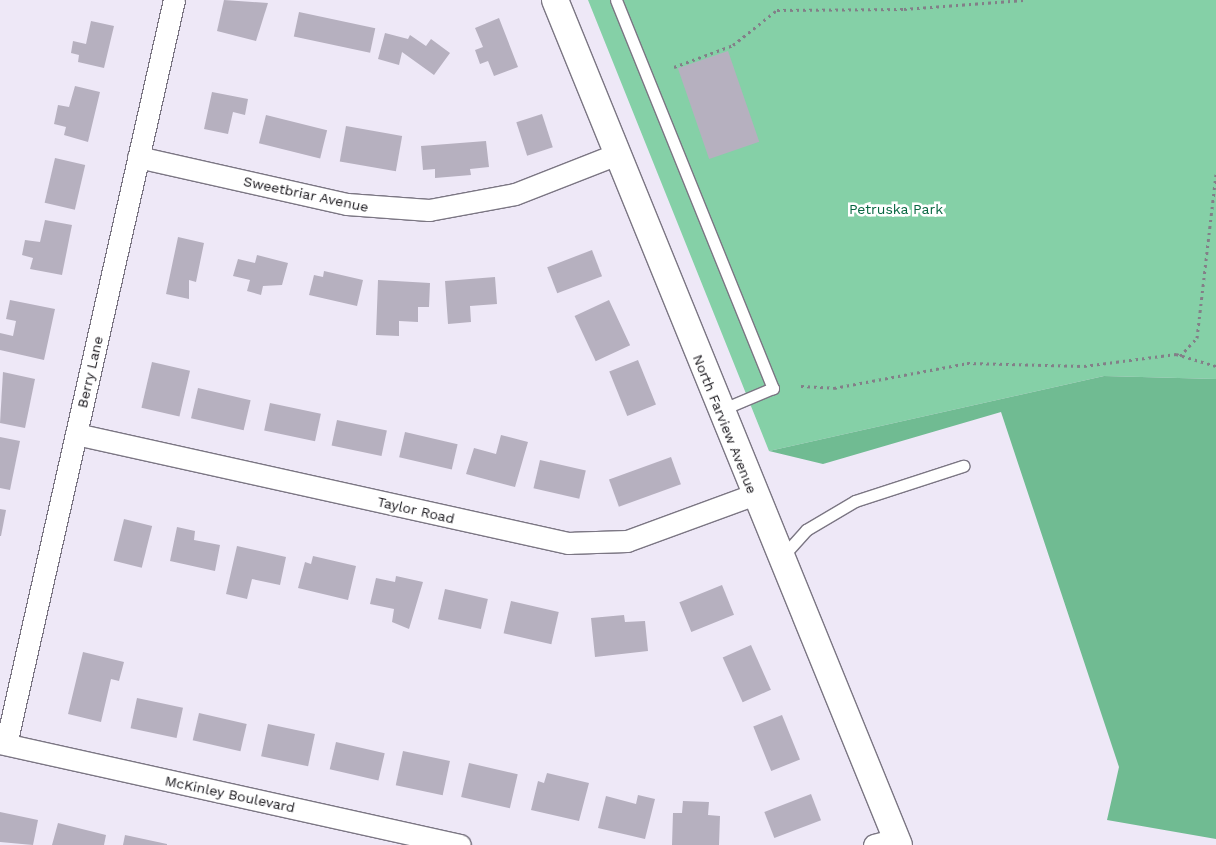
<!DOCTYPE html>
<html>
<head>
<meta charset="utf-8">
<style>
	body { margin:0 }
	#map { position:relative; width:1216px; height:845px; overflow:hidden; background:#eee8f7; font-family:"Work Sans",sans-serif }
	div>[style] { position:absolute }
	.green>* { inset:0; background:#85d0a7 }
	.forest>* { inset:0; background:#70bb92 }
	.building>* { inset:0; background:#b6b0bf; transform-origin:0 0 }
	.path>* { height:3px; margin-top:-1.5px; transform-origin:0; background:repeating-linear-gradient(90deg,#837f88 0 2.5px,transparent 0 6.5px) }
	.roads { filter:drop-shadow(1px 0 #7b7683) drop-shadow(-1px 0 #7b7683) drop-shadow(0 1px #7b7683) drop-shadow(0 -1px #7b7683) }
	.service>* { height:11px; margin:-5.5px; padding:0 5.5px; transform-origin:5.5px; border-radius:5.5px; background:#fff }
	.minor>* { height:21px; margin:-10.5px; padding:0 10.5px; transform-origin:10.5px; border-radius:10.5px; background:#fff }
	.tertiary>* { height:26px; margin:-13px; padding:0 13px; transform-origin:13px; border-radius:13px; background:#fff }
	span { translate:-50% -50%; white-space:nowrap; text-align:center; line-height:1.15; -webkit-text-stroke:5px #fff; paint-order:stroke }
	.street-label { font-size:14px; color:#19171c }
	.park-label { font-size:14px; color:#086741 }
</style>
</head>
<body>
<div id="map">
	<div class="green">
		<i style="clip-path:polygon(588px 0,1216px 0,1216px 379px,1104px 376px,769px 451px)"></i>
	</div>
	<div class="forest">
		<i style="clip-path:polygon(1104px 376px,1216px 379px,1216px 839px,1107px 820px,1119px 767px,1001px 412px,823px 464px,769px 451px)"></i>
	</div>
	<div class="building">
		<i style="clip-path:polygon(224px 0,268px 3px,256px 41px,217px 31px)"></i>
		<i style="left:299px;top:12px;width:78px;height:25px;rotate:12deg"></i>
		<i style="clip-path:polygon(499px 18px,518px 67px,494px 76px,488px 61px,480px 64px,475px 50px,483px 47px,475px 28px)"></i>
		<i style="clip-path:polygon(91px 21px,114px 26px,104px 68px,78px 62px,79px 55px,71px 53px,73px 41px,86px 44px)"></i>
		<i style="clip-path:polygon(385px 33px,408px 39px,410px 35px,426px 46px,431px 39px,450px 53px,434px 75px,402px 52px,399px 65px,378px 59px)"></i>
		<i style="left:728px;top:51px;width:96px;height:53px;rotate:71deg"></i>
		<i style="clip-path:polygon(75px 86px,100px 92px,88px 142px,64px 135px,66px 127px,54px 124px,58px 105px,69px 107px)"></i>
		<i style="clip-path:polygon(212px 92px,248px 99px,245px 115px,233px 112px,228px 134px,204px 129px)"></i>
		<i style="left:542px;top:114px;width:35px;height:27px;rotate:72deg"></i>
		<i style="left:266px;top:115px;width:63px;height:29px;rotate:14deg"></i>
		<i style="left:346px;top:126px;width:57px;height:36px;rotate:10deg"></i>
		<i style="clip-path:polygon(486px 141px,489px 167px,470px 169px,471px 175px,435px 178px,435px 169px,423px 170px,421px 146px)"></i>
		<i style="left:55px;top:158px;width:31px;height:46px;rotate:13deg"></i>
		<i style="clip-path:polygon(45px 220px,72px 225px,62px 275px,30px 269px,33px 258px,22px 255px,25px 240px,40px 242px)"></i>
		<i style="clip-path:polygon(178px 237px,204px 243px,196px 282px,189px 280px,189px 299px,166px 294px)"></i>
		<i style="left:592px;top:250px;width:28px;height:48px;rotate:69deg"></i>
		<i style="clip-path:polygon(257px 255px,288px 263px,282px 285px,263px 286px,261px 295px,247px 291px,250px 280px,233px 276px,238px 259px,255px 263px)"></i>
		<i style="clip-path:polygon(324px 271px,363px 280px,357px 306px,309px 295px,314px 275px,323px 277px)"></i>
		<i style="clip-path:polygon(495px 277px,497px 304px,470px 306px,471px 322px,448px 324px,445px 281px)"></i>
		<i style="clip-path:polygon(378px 280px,430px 283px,429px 307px,418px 307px,418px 322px,399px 321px,399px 336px,376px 335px)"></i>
		<i style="clip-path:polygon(10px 300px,55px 309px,44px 360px,0 350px,0 333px,13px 336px,16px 321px,6px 319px)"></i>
		<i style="left:609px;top:300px;width:50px;height:38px;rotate:65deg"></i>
		<i style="left:638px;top:360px;width:48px;height:31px;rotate:68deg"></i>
		<i style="left:152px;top:362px;width:39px;height:47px;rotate:13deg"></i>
		<i style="clip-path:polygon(3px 372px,35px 379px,25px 428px,0 423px)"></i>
		<i style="left:198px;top:388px;width:54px;height:31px;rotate:13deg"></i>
		<i style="left:270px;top:403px;width:52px;height:28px;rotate:12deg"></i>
		<i style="left:337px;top:420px;width:51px;height:26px;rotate:12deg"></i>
		<i style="left:405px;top:432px;width:54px;height:26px;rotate:13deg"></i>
		<i style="clip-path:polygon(501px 435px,528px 442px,515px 487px,466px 474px,474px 448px,496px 454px)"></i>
		<i style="clip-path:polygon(0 437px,20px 441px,10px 490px,0 488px)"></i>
		<i style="left:671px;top:457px;width:29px;height:66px;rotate:70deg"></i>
		<i style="left:540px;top:460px;width:47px;height:29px;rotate:13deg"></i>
		<i style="clip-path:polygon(0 509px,6px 510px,1px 536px,0 536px)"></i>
		<i style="left:124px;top:519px;width:29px;height:43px;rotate:14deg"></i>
		<i style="clip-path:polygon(177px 527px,195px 531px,194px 540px,220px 545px,215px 571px,170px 561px)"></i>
		<i style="clip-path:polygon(237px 546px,286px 557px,280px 585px,252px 579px,247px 599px,226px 594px)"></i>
		<i style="clip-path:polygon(313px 556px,356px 566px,348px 600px,298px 588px,305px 562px,311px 564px)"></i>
		<i style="clip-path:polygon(396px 576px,423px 582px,409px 629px,392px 622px,394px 609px,370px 604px,376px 578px,395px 582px)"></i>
		<i style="left:722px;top:585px;width:32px;height:46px;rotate:68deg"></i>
		<i style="left:445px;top:589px;width:44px;height:31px;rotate:13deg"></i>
		<i style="left:511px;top:601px;width:49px;height:33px;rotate:13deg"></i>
		<i style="clip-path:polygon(624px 615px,625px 622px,645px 621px,648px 651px,595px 657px,591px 618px)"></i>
		<i style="left:751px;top:645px;width:49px;height:31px;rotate:66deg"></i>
		<i style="clip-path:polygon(83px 652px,124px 662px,119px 681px,111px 679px,101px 722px,68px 714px)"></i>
		<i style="left:137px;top:698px;width:47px;height:31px;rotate:12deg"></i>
		<i style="left:199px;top:713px;width:49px;height:28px;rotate:13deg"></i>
		<i style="left:782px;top:715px;width:48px;height:31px;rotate:68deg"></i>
		<i style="left:268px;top:724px;width:48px;height:33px;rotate:12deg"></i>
		<i style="left:336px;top:742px;width:50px;height:28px;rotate:13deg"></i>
		<i style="left:403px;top:751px;width:48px;height:35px;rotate:12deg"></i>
		<i style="left:469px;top:763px;width:50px;height:35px;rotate:13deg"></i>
		<i style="clip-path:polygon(547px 773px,589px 783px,579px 821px,531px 810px,538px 781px,544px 783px)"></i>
		<i style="left:811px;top:794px;width:28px;height:50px;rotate:69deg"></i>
		<i style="clip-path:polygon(638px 795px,655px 799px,645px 839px,598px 828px,606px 796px,636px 804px)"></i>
		<i style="clip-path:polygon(683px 801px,709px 802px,708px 815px,720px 816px,719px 845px,672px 845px,673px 813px,682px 813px)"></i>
		<i style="clip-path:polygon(0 812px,38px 820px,33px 845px,0 842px)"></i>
		<i style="clip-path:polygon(58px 823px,106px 835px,104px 845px,52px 845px)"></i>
		<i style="clip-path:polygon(125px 835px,167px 844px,167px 845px,123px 845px)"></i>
	</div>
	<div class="path">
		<i style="left:674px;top:67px;width:63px;rotate:-20.4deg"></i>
		<i style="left:733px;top:45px;width:56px;rotate:-38.5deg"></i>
		<i style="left:777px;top:10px;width:127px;rotate:-0.5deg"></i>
		<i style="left:904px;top:9px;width:120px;rotate:-4.3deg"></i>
		<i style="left:1180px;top:356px;width:25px;rotate:-47deg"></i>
		<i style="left:1197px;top:338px;width:165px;rotate:-83.4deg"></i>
		<i style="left:801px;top:386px;width:33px;rotate:3deg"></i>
		<i style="left:834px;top:388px;width:135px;rotate:-10.6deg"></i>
		<i style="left:967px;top:363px;width:117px;rotate:1.5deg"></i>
		<i style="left:1084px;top:366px;width:93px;rotate:-7.4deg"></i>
		<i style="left:1176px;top:354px;width:42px;rotate:16.7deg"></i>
	</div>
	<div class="roads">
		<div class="service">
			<i style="left:616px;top:0;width:419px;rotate:68deg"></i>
			<i style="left:773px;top:388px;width:56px;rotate:157.1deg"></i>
			<i style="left:781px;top:558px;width:38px;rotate:-48deg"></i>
			<i style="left:806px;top:530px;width:57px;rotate:-30.6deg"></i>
			<i style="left:855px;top:501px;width:114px;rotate:-18deg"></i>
		</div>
		<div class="minor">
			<i style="left:138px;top:157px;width:214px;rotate:12.7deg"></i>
			<i style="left:347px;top:204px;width:82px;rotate:4.2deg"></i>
			<i style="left:429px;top:210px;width:87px;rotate:-10.5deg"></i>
			<i style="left:515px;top:194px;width:110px;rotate:-21.4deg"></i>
			<i style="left:76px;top:434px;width:504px;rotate:12.49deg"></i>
			<i style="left:568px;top:543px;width:59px;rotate:-1.9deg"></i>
			<i style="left:627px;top:541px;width:134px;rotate:-20.1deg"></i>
			<i style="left:0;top:743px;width:471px;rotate:12.5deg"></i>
			<i style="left:6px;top:744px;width:763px;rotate:-77.28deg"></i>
			<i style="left:874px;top:845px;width:24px;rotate:-15deg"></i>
		</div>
		<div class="tertiary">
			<i style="left:555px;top:0;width:912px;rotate:67.85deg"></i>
		</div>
	</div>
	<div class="street-label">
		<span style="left:306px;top:194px;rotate:12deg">Sweetbriar Avenue</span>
		<span style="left:90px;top:372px;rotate:-77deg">Berry Lane</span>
		<span style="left:725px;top:424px;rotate:68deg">North Farview Avenue</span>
		<span style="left:416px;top:510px;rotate:13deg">Taylor Road</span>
		<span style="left:230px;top:794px;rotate:12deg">McKinley Boulevard</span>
	</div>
	<div class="park-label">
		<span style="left:896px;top:209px">Petruska Park</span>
	</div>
</div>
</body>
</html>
